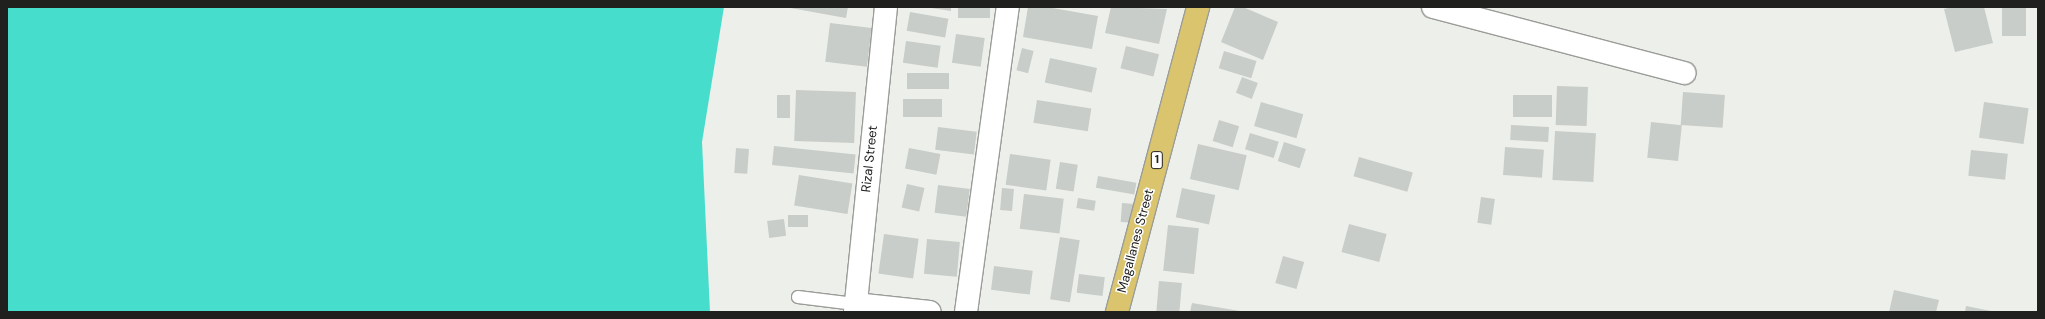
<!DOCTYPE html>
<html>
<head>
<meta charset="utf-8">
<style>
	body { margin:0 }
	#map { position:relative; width:2045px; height:319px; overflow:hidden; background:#edefea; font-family:"DM Sans",sans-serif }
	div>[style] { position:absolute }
	.water>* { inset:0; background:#47ddcc }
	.building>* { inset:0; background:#c8cdc9; transform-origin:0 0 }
	.roads { filter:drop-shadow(1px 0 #9a9c98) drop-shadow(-1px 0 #9a9c98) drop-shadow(0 1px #9a9c98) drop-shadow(0 -1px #9a9c98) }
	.service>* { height:12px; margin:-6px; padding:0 6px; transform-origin:6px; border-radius:6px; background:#fff }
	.minor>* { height:22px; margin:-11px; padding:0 11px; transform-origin:11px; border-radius:11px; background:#fff }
	.tertiary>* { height:22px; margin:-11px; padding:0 11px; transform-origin:11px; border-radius:11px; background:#fff }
	.trunk>* { height:22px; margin:-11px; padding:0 11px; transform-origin:11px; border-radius:11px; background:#dac46e }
	span { translate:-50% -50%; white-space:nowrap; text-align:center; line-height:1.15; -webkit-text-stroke:3px #fff; paint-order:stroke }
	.shield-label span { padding:1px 3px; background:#fff; border:1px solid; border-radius:3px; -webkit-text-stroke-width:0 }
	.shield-label { font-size:12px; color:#20211f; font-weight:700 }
	.street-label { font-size:13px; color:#20211f }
	.frame { position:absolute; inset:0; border:8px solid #20211f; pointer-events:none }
</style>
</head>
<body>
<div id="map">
	<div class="water">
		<i style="clip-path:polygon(7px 7px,724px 7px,702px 142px,710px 312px,7px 312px)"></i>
	</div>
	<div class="building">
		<i style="clip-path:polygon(785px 7px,848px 7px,846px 18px)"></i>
		<i style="clip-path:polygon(925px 7px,951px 7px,951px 11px)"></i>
		<i style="left:958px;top:7px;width:32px;height:11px"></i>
		<i style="clip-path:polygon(1028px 7px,1047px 7px,1098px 16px,1092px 49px,1023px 37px)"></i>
		<i style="clip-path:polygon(1111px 7px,1167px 9px,1159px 44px,1105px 33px)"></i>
		<i style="clip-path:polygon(1235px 7px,1243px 7px,1278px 22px,1263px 60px,1221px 42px)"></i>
		<i style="clip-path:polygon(1952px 7px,1984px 7px,1993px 43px,1955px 52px,1944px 9px)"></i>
		<i style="left:2002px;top:7px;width:24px;height:29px"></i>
		<i style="left:910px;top:12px;width:39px;height:19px;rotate:10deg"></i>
		<i style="left:830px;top:23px;width:42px;height:39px;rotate:7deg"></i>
		<i style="left:956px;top:34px;width:29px;height:29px;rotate:8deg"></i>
		<i style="left:906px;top:41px;width:35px;height:22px;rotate:8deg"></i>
		<i style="left:1126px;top:46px;width:34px;height:23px;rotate:14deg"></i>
		<i style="left:1022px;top:48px;width:12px;height:23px;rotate:14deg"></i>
		<i style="left:1224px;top:51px;width:34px;height:18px;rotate:17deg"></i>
		<i style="left:1050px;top:58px;width:48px;height:25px;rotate:12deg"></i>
		<i style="left:907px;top:73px;width:42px;height:16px"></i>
		<i style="left:1242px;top:77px;width:17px;height:17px;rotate:21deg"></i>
		<i style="left:1557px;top:86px;width:31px;height:39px;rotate:2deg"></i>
		<i style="left:796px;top:90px;width:60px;height:51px;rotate:2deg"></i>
		<i style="left:1683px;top:92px;width:42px;height:33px;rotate:4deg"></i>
		<i style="left:777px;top:95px;width:13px;height:23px"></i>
		<i style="left:1552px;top:95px;width:22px;height:39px;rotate:90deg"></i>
		<i style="left:903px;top:99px;width:39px;height:18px"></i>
		<i style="left:1037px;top:100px;width:55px;height:23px;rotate:9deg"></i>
		<i style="left:1261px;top:102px;width:44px;height:25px;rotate:16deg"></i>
		<i style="left:1984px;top:102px;width:45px;height:36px;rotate:8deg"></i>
		<i style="left:1219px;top:120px;width:21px;height:22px;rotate:17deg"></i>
		<i style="left:1651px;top:122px;width:31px;height:36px;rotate:6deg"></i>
		<i style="left:1511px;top:125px;width:38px;height:15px;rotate:3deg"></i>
		<i style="left:938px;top:127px;width:39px;height:23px;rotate:7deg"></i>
		<i style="left:1555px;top:131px;width:41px;height:49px;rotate:3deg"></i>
		<i style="left:1250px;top:133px;width:30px;height:17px;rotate:17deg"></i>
		<i style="left:1284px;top:142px;width:23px;height:20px;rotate:18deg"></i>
		<i style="left:1198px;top:144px;width:50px;height:36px;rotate:13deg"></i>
		<i style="left:774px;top:146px;width:82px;height:19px;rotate:6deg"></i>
		<i style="left:1505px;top:147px;width:39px;height:28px;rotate:4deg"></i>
		<i style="left:736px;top:148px;width:13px;height:25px;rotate:4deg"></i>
		<i style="left:909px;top:148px;width:32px;height:21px;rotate:11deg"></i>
		<i style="left:1971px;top:150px;width:37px;height:26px;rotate:6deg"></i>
		<i style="left:1010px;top:154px;width:41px;height:31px;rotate:8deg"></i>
		<i style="left:1359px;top:157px;width:56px;height:20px;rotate:16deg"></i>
		<i style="left:1060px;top:162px;width:18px;height:27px;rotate:9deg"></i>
		<i style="left:799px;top:175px;width:54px;height:31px;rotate:9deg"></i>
		<i style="left:1098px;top:176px;width:39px;height:12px;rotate:10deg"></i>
		<i style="left:907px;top:184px;width:18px;height:24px;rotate:13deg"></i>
		<i style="left:938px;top:185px;width:32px;height:28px;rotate:7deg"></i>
		<i style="left:1002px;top:188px;width:12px;height:22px;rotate:5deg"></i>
		<i style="left:1182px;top:188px;width:34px;height:30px;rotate:12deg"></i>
		<i style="left:1024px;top:194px;width:40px;height:35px;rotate:7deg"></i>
		<i style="left:1481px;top:197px;width:14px;height:26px;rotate:8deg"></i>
		<i style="left:1078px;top:198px;width:18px;height:10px;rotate:9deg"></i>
		<i style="left:1122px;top:203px;width:13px;height:19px;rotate:4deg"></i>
		<i style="left:788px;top:215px;width:20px;height:12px"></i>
		<i style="left:784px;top:219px;width:17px;height:17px;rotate:83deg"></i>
		<i style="left:1349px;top:224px;width:39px;height:29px;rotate:15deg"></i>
		<i style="left:1168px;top:225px;width:31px;height:46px;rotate:6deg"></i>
		<i style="left:884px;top:234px;width:35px;height:40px;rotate:8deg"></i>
		<i style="left:1060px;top:237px;width:20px;height:63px;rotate:9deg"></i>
		<i style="left:927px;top:239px;width:33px;height:35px;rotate:5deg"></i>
		<i style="left:1283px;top:256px;width:22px;height:28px;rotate:16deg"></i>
		<i style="left:994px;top:266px;width:39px;height:24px;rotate:7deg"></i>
		<i style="left:1079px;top:274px;width:26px;height:19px;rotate:7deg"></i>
		<i style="left:1159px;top:281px;width:23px;height:31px;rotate:5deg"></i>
		<i style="clip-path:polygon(1894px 290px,1939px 300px,1936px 312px,1889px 312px)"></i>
		<i style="clip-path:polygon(1192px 303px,1240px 311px,1240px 312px,1190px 312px)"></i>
		<i style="clip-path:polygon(1966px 306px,1991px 311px,1991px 312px,1965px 312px)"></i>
	</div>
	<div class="roads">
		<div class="service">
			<i style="left:798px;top:297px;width:57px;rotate:7deg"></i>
		</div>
		<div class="minor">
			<i style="left:1433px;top:7px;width:260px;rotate:14.7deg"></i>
			<i style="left:855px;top:304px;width:75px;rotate:6.1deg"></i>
			<i style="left:966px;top:312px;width:308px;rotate:-82.2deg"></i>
		</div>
		<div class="tertiary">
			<i style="left:855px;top:312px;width:307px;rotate:-84.2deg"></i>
		</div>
		<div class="trunk">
			<i style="left:1117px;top:312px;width:316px;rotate:-75.1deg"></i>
		</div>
	</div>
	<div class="shield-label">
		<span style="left:1157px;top:160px">1</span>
	</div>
	<div class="street-label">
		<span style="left:870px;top:159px;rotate:-84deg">Rizal Street</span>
		<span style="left:1136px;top:241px;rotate:-75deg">Magallanes Street</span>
	</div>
	<div class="frame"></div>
</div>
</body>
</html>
